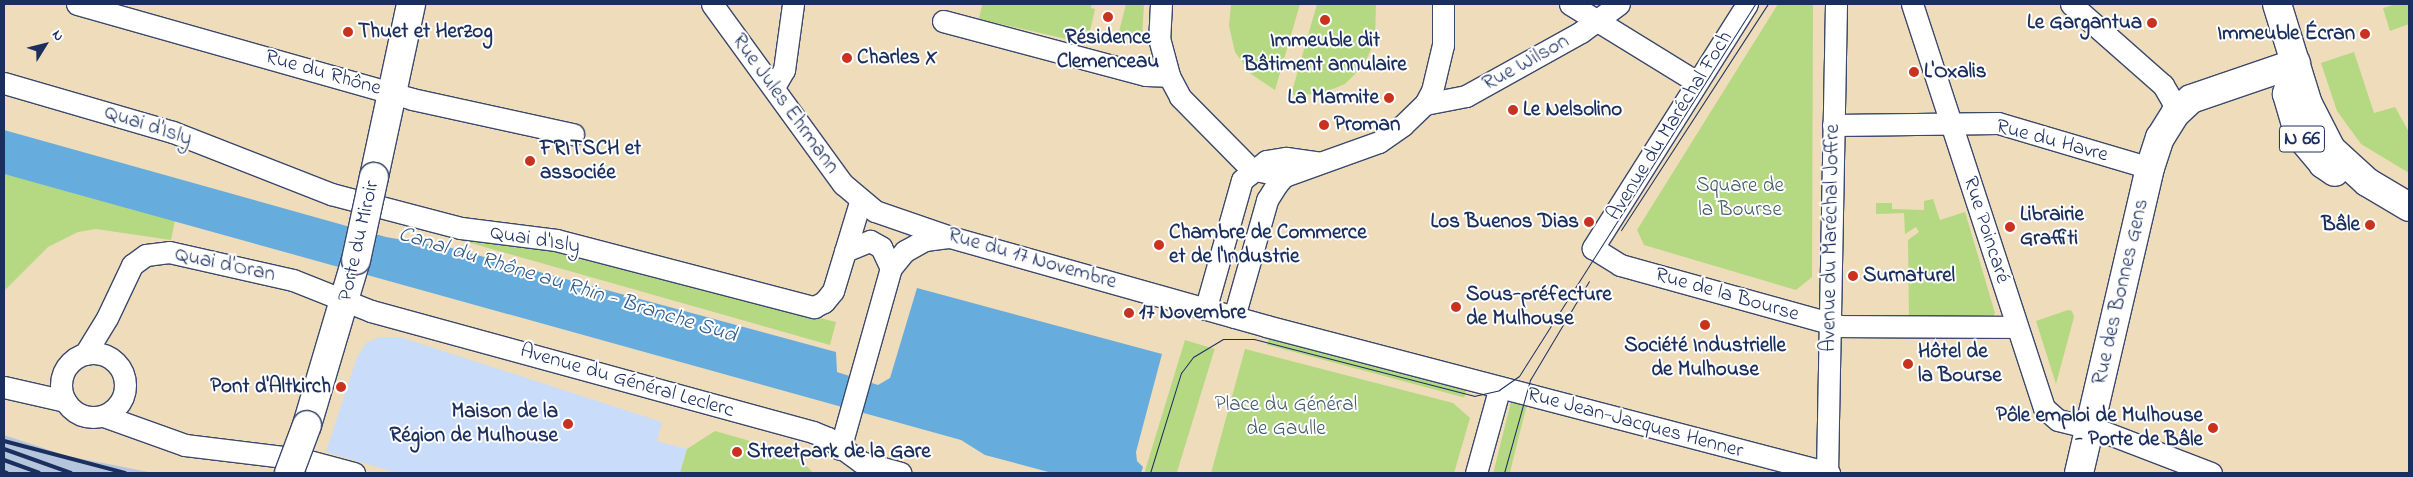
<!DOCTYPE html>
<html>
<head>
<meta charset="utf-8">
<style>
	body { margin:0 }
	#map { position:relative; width:2413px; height:477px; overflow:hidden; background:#efdcba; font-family:"Indie Flower",sans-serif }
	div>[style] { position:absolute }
	.built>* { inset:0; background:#c9dcf9 }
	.industrial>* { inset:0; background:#b6c5de }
	.green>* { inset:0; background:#b4d982; transform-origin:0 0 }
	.water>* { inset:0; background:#66addd }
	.roads { filter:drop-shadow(1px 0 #3b496c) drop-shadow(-1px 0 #3b496c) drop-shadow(0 1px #3b496c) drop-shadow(0 -1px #3b496c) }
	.minor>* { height:21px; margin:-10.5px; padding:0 10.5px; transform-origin:10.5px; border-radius:10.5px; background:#fff }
	.minor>.ring { margin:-10.5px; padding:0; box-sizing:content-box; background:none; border:21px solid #fff; border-radius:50% }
	.major>* { height:28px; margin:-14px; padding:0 14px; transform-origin:14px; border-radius:14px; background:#fff }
	.tram>* { height:1px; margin:-0.5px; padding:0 0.5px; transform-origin:0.5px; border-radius:0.5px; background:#1b2f5e }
	.rail>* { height:4px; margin:-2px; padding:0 2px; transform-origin:2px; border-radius:2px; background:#1b2f5e }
	.bridges { filter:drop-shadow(1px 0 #3b496c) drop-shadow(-1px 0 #3b496c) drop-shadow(0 1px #3b496c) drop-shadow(0 -1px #3b496c) }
	.major-bridge>* { height:28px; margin:-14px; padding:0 14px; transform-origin:14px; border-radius:14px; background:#fff }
	.dots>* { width:14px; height:14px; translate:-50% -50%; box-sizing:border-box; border:2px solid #fff; border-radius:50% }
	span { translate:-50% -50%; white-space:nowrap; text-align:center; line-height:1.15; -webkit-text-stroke:4px #fff; paint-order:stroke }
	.shield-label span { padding:1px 4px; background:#fff; border:1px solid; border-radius:4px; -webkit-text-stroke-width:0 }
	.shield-label { font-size:20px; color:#1b2f5e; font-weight:700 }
	.poi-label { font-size:21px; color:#1b2f5e; font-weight:700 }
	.right { translate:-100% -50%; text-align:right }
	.left { translate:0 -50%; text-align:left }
	.street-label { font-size:21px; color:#1b2f5e }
	.park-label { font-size:21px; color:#415a67 }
	.water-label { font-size:22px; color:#355b8a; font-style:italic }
	.frame { position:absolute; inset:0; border:5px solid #1b2f5e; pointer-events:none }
	.north { position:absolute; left:20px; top:20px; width:50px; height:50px; -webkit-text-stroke:4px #fff; paint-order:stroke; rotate:54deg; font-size:14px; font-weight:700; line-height:20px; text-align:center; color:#1b2f5e }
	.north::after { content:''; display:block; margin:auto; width:18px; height:22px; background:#1b2f5e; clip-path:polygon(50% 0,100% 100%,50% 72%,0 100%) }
</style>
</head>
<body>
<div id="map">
	<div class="built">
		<i style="clip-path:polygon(380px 337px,400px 337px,662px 422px,657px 441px,687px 449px,680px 473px,398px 473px,326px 452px,357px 357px,366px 343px)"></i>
	</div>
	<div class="industrial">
		<i style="clip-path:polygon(4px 435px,67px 456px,154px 473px,4px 473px)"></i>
	</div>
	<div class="green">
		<i style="clip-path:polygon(977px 4px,1092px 4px,1091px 8px,1095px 9px,1090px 31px,1073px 28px,1071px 40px,979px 19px,982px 5px)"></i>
		<i style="clip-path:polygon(1126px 4px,1144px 4px,1142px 38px,1137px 41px,1122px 37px,1119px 32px)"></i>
		<i style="clip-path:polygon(1231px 4px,1300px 4px,1275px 90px,1251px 74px,1235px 52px,1229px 26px)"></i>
		<i style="clip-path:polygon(1317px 4px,1376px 4px,1375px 40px,1364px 65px,1345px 84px,1320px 94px,1291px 95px)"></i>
		<i style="clip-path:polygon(1778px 4px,1813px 4px,1812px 277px,1796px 290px,1644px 245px,1637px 230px)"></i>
		<i style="clip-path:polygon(2396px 4px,2409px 4px,2409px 24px,2390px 31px,2383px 8px)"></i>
		<i style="clip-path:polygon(2354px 52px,2374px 113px,2395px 107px,2409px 132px,2409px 173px,2361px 144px,2337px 111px,2321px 63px)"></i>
		<i style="clip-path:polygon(4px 174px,175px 220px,171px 240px,96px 229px,78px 232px,48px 247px,4px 291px)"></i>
		<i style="clip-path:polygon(1933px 199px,1940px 220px,1965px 212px,1995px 313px,1991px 320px,1909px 320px,1908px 240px,1919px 232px,1916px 227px,1905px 234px,1904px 213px,1876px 214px,1876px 203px,1892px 203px,1892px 209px,1924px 210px,1924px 201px)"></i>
		<i style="clip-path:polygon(460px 240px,507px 240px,836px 322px,830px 345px)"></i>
		<i style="clip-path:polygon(2068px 310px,2072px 311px,2074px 317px,2056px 384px,2036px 321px)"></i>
		<i style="left:1270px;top:334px;width:204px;height:11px;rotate:15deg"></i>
		<i style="left:1185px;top:340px;width:31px;height:138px;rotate:17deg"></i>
		<i style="clip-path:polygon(1245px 349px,1453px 403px,1470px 418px,1454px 473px,1211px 473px)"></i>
		<i style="left:1511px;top:402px;width:16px;height:74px;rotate:14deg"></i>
		<i style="clip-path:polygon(715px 431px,796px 454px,813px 473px,680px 473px,687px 449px)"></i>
	</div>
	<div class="water">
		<i style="clip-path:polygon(4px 130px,386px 237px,451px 248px,836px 352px,837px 372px,878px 385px,890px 378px,917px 288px,1162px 354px,1136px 452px,1137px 461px,1143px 467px,1141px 473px,1052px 473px,985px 455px,961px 440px,4px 174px)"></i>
	</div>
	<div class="roads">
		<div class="minor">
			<i style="left:77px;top:4px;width:348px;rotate:15.8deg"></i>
			<i style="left:412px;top:99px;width:165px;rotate:12.3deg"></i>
			<i style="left:712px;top:4px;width:223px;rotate:54deg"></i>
			<i style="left:843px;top:184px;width:42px;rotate:40.2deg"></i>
			<i style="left:875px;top:211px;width:79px;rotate:19.1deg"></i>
			<i style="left:950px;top:237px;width:328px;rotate:15.7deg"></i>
			<i style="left:1266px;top:326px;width:582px;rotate:14.63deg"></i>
			<i style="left:1161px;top:4px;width:34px;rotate:93deg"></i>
			<i style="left:1159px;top:38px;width:39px;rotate:75deg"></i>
			<i style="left:1169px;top:76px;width:24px;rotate:62deg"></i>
			<i style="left:1180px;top:97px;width:101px;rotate:45.4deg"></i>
			<i style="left:1251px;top:169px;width:34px;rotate:12deg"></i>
			<i style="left:1570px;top:4px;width:149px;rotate:31.6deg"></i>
			<i style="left:1747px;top:4px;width:289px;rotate:122.3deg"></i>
			<i style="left:1593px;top:248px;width:32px;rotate:32deg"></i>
			<i style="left:1620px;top:265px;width:228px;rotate:15.5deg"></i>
			<i style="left:1840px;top:326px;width:177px;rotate:0.3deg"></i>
			<i style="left:1912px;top:4px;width:425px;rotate:71.9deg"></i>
			<i style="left:2044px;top:408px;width:18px;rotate:41deg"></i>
			<i style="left:2058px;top:420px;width:42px;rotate:13.7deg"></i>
			<i style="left:2099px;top:430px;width:120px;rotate:21deg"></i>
			<i style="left:2071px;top:4px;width:123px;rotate:41.4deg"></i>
			<i style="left:2163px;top:85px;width:20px;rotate:60deg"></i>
			<i style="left:2173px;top:102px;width:12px;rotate:81deg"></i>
			<i style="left:943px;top:21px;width:210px;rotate:14.9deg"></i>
			<i style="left:1146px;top:75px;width:23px;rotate:2deg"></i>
			<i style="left:4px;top:83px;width:176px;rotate:16.2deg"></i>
			<i style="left:173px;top:132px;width:170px;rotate:21.4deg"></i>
			<i style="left:331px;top:194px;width:134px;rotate:14.7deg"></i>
			<i style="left:461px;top:228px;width:96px;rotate:7.2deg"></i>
			<i style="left:556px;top:240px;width:267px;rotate:14.6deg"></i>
			<i style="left:814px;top:307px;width:11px;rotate:-27deg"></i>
			<i style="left:824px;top:302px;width:14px;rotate:-51deg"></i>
			<i style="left:833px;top:291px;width:93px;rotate:-73.1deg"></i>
			<i style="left:774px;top:87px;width:20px;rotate:-60deg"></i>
			<i style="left:784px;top:70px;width:67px;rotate:-82.2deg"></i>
			<i style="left:1425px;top:104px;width:42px;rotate:-11deg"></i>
			<i style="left:1466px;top:96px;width:132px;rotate:-29.1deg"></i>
			<i style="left:1581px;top:32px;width:47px;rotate:-36.4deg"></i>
			<i style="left:1833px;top:125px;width:165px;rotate:-0.7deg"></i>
			<i style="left:1998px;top:123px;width:159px;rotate:16.5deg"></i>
			<i style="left:845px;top:251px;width:27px;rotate:-22deg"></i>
			<i style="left:870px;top:241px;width:13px;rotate:29deg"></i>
			<i style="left:881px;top:247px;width:23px;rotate:65deg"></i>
			<i style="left:1206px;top:307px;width:132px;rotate:-74.2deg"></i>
			<i style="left:1242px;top:180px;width:31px;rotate:-38deg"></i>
			<i style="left:1266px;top:161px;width:20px;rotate:-9deg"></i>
			<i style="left:1286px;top:158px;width:34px;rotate:8deg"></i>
			<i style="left:1234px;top:317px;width:122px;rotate:-74.2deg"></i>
			<i style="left:1267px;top:200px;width:19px;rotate:-58deg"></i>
			<i style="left:1277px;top:184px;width:11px;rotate:-49deg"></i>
			<i style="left:1284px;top:176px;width:101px;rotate:-19.7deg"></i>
			<i style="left:1379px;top:142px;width:29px;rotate:-35deg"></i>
			<i style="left:1403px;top:125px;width:30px;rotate:-44deg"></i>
			<i style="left:1425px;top:104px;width:15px;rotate:-62deg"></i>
			<i style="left:1432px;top:91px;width:47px;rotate:-76.6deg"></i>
			<i style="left:1443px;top:45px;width:41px;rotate:-90deg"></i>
			<i class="ring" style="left:61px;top:353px;width:43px;height:43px"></i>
			<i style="left:85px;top:354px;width:42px;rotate:-58.6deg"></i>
			<i style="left:107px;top:318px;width:59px;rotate:-64.7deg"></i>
			<i style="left:132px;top:265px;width:17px;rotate:-36deg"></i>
			<i style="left:146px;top:255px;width:23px;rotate:-7deg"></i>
			<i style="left:169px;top:252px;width:127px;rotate:12.7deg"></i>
			<i style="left:293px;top:280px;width:84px;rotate:21.7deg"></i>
			<i style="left:371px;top:311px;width:458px;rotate:15.3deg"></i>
			<i style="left:813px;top:432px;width:16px;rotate:22deg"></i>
			<i style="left:828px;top:438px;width:41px;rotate:36deg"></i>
			<i style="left:861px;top:462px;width:41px;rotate:15.4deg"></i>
			<i style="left:4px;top:387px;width:63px;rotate:12.9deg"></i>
			<i style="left:104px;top:416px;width:86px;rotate:19.7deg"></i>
			<i style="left:185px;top:445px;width:117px;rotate:6.9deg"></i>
			<i style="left:301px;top:459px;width:55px;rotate:14.8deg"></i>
			<i style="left:840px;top:449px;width:188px;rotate:-74.3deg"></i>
			<i style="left:891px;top:268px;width:22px;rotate:-51deg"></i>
			<i style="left:905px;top:251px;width:23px;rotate:-29deg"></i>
			<i style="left:925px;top:240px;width:23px;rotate:-7deg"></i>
			<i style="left:1476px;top:473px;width:86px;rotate:-74.5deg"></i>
			<i style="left:1827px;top:473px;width:469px;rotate:-88.9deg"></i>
		</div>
		<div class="major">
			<i style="left:2277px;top:4px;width:105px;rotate:72.8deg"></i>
			<i style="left:2308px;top:104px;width:51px;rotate:62.9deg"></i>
			<i style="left:2331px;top:149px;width:49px;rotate:42.5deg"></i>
			<i style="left:2367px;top:182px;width:49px;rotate:30.8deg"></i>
			<i style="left:2294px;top:69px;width:26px;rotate:106deg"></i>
			<i style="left:2287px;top:94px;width:43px;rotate:73.7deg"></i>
			<i style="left:2299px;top:135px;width:38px;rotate:50deg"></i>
			<i style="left:2323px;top:164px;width:14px;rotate:34deg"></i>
			<i style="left:374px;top:177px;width:177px;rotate:-77.9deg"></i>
			<i style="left:307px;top:425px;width:172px;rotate:-73.5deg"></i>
			<i style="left:2079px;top:473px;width:313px;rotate:-76.9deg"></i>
			<i style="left:2150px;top:168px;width:32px;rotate:-72deg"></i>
			<i style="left:2160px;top:138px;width:28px;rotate:-58deg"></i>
			<i style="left:2175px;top:114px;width:22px;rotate:-43deg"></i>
			<i style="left:2191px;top:99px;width:111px;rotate:-18.9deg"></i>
		</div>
	</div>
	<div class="tram">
		<i style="left:1621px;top:230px;width:270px;rotate:-57deg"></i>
		<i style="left:1150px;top:473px;width:105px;rotate:-72.8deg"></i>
		<i style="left:1181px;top:373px;width:20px;rotate:-53deg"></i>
		<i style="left:1193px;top:357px;width:35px;rotate:-31deg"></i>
		<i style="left:1223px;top:339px;width:31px"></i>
		<i style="left:1254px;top:339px;width:227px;rotate:14.5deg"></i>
		<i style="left:1474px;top:396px;width:26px;rotate:-13deg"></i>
		<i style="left:1499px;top:390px;width:24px;rotate:-35deg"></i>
		<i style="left:1519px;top:376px;width:441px;rotate:-57.6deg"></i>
		<i style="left:1504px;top:473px;width:97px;rotate:-74.4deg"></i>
		<i style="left:1530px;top:380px;width:115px;rotate:-59.2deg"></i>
	</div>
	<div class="rail">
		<i style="left:4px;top:441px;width:125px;rotate:14.8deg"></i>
		<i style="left:4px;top:449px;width:71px;rotate:19.7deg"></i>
		<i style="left:4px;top:460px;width:37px;rotate:20deg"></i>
		<i style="left:4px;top:472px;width:3px;rotate:18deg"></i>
	</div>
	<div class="bridges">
		<div class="major-bridge">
			<i style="left:356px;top:260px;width:85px;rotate:-77.8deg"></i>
			<i style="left:289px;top:473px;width:51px;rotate:-69.4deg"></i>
		</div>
	</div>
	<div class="dots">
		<i style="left:1108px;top:17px;background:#c8321e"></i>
		<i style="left:1325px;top:20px;background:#c8321e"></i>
		<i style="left:2152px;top:23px;background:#c8321e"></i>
		<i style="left:348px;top:32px;background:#c8321e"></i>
		<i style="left:2365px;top:34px;background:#c8321e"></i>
		<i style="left:847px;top:58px;background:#c8321e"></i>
		<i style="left:1914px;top:72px;background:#c8321e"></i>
		<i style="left:1389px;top:98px;background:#c8321e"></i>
		<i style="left:1513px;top:110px;background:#c8321e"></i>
		<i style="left:1324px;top:125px;background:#c8321e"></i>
		<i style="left:530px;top:161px;background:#c8321e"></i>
		<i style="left:1589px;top:222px;background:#c8321e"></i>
		<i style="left:2370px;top:225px;background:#c8321e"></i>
		<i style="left:2010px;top:227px;background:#c8321e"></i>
		<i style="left:1159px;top:245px;background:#c8321e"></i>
		<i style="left:1853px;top:276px;background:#c8321e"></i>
		<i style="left:1456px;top:307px;background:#c8321e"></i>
		<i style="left:1129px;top:313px;background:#c8321e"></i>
		<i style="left:1705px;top:325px;background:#c8321e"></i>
		<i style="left:1908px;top:364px;background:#c8321e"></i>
		<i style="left:341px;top:387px;background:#c8321e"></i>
		<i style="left:568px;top:424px;background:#c8321e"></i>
		<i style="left:2213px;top:428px;background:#c8321e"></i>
		<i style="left:737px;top:452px;background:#c8321e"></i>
	</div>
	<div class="shield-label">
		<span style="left:2302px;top:139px">N 66</span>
	</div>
	<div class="poi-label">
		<span class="right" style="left:2142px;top:23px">Le Gargantua</span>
		<span class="left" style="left:358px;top:32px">Thuet et Herzog</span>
		<span class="right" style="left:2355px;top:34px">Immeuble Écran</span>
		<span style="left:1108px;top:50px">Résidence<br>Clemenceau</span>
		<span style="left:1325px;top:53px">Immeuble dit<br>Bâtiment annulaire</span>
		<span class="left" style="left:857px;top:58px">Charles X</span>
		<span class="left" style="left:1924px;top:72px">L'Oxalis</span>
		<span class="right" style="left:1379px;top:98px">La Marmite</span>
		<span class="left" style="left:1523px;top:110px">Le Nelsolino</span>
		<span class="left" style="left:1334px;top:125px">Proman</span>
		<span class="left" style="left:540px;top:161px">FRITSCH et<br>associée</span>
		<span class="left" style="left:2020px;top:227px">Librairie<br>Graffiti</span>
		<span class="right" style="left:1579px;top:222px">Los Buenos Dias</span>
		<span class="right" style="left:2360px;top:225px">Bâle</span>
		<span class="left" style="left:1169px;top:245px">Chambre de Commerce<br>et de l'Industrie</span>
		<span class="left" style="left:1863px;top:276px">Surnaturel</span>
		<span class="left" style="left:1466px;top:307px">Sous-préfecture<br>de Mulhouse</span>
		<span class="left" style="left:1139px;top:313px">17 Novembre</span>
		<span style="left:1705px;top:358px">Société Industrielle<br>de Mulhouse</span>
		<span class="left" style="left:1918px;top:364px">Hôtel de<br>la Bourse</span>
		<span class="right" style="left:331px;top:387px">Pont d'Altkirch</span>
		<span class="right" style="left:558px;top:424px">Maison de la<br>Région de Mulhouse</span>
		<span class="right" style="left:2203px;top:428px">Pôle emploi de Mulhouse<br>- Porte de Bâle</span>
		<span class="left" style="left:747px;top:452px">Streetpark de la Gare</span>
	</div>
	<div class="street-label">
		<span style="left:1526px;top:63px;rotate:-29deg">Rue Wilson</span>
		<span style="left:323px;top:73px;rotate:16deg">Rue du Rhône</span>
		<span style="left:785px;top:104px;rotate:54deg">Rue Jules Ehrmann</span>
		<span style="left:148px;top:126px;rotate:18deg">Quai d'Isly</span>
		<span style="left:1670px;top:126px;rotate:-58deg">Avenue du Maréchal Foch</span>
		<span style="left:2052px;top:141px;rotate:15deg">Rue du Havre</span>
		<span style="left:1986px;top:230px;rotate:72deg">Rue Poincaré</span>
		<span style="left:1831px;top:238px;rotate:-89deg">Avenue du Maréchal Joffre</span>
		<span style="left:535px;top:240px;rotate:9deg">Quai d'Isly</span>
		<span style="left:359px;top:241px;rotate:-77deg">Porte du Miroir</span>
		<span style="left:1032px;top:259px;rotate:16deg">Rue du 17 Novembre</span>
		<span style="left:225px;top:265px;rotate:12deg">Quai d'Oran</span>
		<span style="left:2121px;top:292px;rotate:-77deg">Rue des Bonnes Gens</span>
		<span style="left:1727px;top:295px;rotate:16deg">Rue de la Bourse</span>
		<span style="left:627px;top:381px;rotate:16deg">Avenue du Général Leclerc</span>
		<span style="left:1635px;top:423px;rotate:15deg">Rue Jean-Jacques Henner</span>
	</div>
	<div class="park-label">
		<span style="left:1740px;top:198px">Square de<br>la Bourse</span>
		<span style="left:1286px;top:417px">Place du Général<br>de Gaulle</span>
	</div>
	<div class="water-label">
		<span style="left:567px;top:286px;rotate:17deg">Canal du Rhône au Rhin - Branche Sud</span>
	</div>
	<div class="frame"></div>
	<div class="north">N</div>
</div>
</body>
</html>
